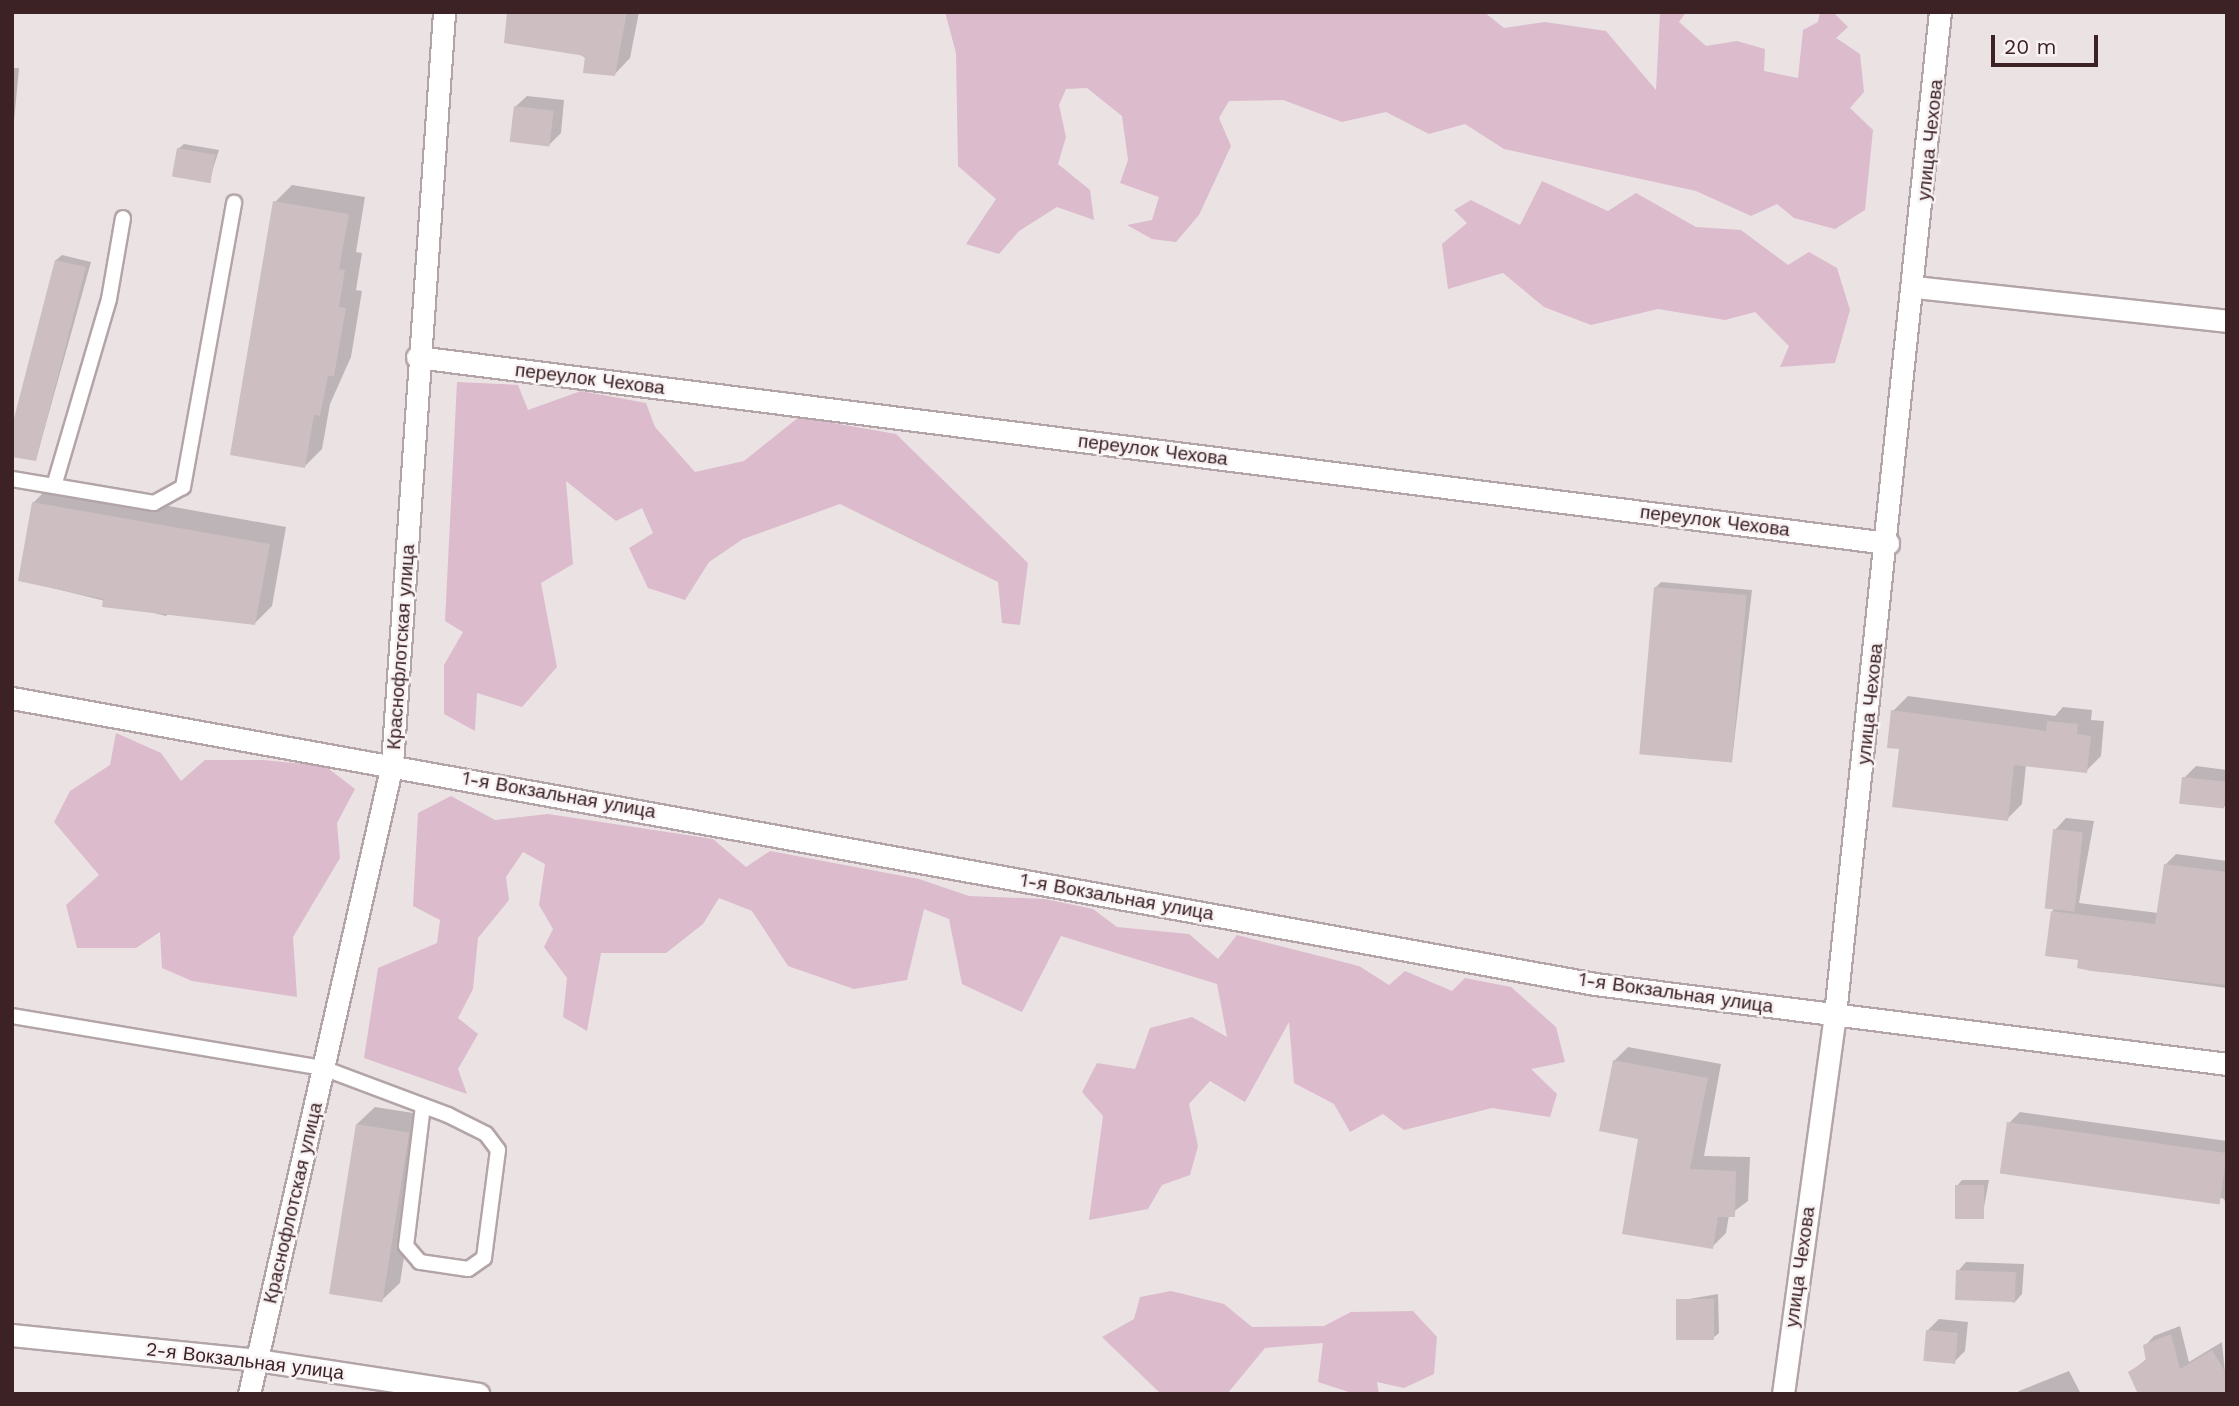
<!DOCTYPE html>
<html>
<head>
<meta charset="utf-8">
<style>
	body { margin:0 }
	#map { position:relative; width:2239px; height:1406px; overflow:hidden; background:#ebe2e4; font-family:"Work Sans",sans-serif }
	div>[style] { position:absolute }
	.green>* { inset:0; background:#dcbbcc }
	.shadow>* { inset:0; background:#0003 }
	.building>* { inset:0; background:#ccbec1; transform-origin:0 0 }
	.roads { filter:drop-shadow(2px 0 #b3a5a7) drop-shadow(-2px 0 #b3a5a7) drop-shadow(0 2px #b3a5a7) drop-shadow(0 -2px #b3a5a7) }
	.lane>* { height:14px; margin:-7px; padding:0 7px; transform-origin:7px; border-radius:7px; background:#fff }
	.street>* { height:21px; margin:-10.5px; padding:0 10.5px; transform-origin:10.5px; border-radius:10.5px; background:#fff }
	.secondary>* { height:21px; margin:-10.5px; padding:0 10.5px; transform-origin:10.5px; border-radius:10.5px; background:#fff }
	span { translate:-50% -50%; white-space:nowrap; text-align:center; line-height:1.15; -webkit-text-stroke:5px #f8f2f4; paint-order:stroke }
	.street-label { font-size:19px; color:#3c2224 }
	.frame { position:absolute; inset:0; border:14px solid #3c2224; pointer-events:none }
	.scale { position:absolute; left:1991px; top:35px; width:107px; height:32px; box-sizing:border-box; border:4px solid #3c2224; border-top:0; padding-left:9px; font-size:21px; line-height:24px; white-space:nowrap; color:#3c2224; -webkit-text-stroke:5px #f8f2f4; paint-order:stroke }
</style>
</head>
<body>
<div id="map">
	<div class="green">
		<i style="clip-path:polygon(945px 12px,1484px 12px,1504px 28px,1545px 22px,1606px 31px,1656px 90px,1660px 12px,1686px 12px,1679px 22px,1706px 46px,1737px 41px,1765px 49px,1764px 71px,1798px 78px,1803px 30px,1818px 22px,1820px 12px,1833px 12px,1848px 27px,1836px 38px,1860px 54px,1864px 92px,1850px 108px,1873px 130px,1865px 210px,1835px 229px,1794px 218px,1777px 204px,1751px 216px,1696px 191px,1504px 149px,1465px 124px,1429px 134px,1386px 112px,1342px 122px,1283px 100px,1229px 101px,1219px 118px,1231px 146px,1199px 215px,1176px 242px,1152px 239px,1127px 225px,1152px 220px,1159px 197px,1120px 183px,1128px 160px,1122px 116px,1087px 88px,1066px 89px,1059px 105px,1066px 137px,1058px 164px,1090px 190px,1094px 220px,1057px 207px,1019px 231px,999px 254px,966px 244px,996px 199px,958px 166px,956px 53px)"></i>
		<i style="clip-path:polygon(1542px 181px,1608px 211px,1636px 193px,1696px 227px,1741px 230px,1788px 265px,1809px 252px,1837px 268px,1850px 310px,1835px 363px,1780px 367px,1789px 346px,1755px 312px,1725px 320px,1658px 309px,1591px 325px,1544px 307px,1503px 273px,1448px 289px,1442px 244px,1467px 223px,1454px 210px,1471px 200px,1520px 225px)"></i>
		<i style="clip-path:polygon(457px 382px,518px 385px,528px 410px,581px 391px,646px 403px,655px 427px,695px 472px,744px 461px,799px 417px,896px 434px,1028px 563px,1020px 625px,1002px 623px,998px 582px,840px 504px,743px 539px,709px 562px,685px 600px,648px 588px,629px 548px,653px 533px,642px 508px,616px 521px,566px 481px,573px 564px,541px 583px,557px 667px,522px 707px,477px 693px,475px 731px,444px 714px,444px 665px,463px 632px,445px 621px)"></i>
		<i style="clip-path:polygon(116px 733px,161px 753px,181px 781px,205px 760px,263px 760px,325px 766px,355px 789px,337px 823px,340px 858px,293px 937px,297px 997px,192px 981px,162px 968px,160px 932px,136px 948px,77px 948px,66px 905px,99px 875px,54px 822px,70px 791px,110px 765px)"></i>
		<i style="clip-path:polygon(451px 796px,495px 820px,548px 814px,713px 839px,746px 867px,770px 851px,919px 879px,969px 896px,1045px 899px,1093px 909px,1117px 927px,1189px 934px,1218px 959px,1237px 935px,1359px 966px,1389px 985px,1405px 971px,1452px 991px,1465px 978px,1511px 987px,1556px 1027px,1565px 1062px,1531px 1069px,1557px 1094px,1550px 1117px,1492px 1108px,1404px 1130px,1383px 1114px,1350px 1132px,1334px 1104px,1294px 1083px,1289px 1022px,1245px 1102px,1210px 1081px,1189px 1104px,1198px 1146px,1190px 1175px,1162px 1185px,1148px 1209px,1089px 1220px,1103px 1116px,1082px 1092px,1097px 1063px,1135px 1069px,1150px 1028px,1192px 1017px,1227px 1037px,1217px 984px,1061px 936px,1022px 1012px,962px 984px,949px 919px,924px 909px,907px 980px,854px 989px,788px 966px,752px 911px,719px 898px,703px 924px,666px 953px,601px 953px,587px 1031px,563px 1017px,567px 978px,544px 947px,553px 929px,539px 905px,545px 864px,523px 852px,506px 877px,509px 900px,478px 938px,473px 989px,458px 1018px,478px 1034px,458px 1069px,467px 1094px,364px 1058px,378px 968px,437px 943px,440px 920px,413px 906px,418px 813px)"></i>
		<i style="clip-path:polygon(1171px 1291px,1224px 1304px,1252px 1327px,1324px 1326px,1351px 1312px,1413px 1311px,1437px 1337px,1434px 1374px,1404px 1388px,1377px 1382px,1379px 1394px,1355px 1394px,1318px 1382px,1323px 1343px,1265px 1348px,1227px 1394px,1161px 1394px,1102px 1337px,1134px 1319px,1140px 1297px)"></i>
	</div>
	<div class="shadow">
		<i style="clip-path:polygon(509px 12px,639px 12px,630px 58px,614px 75px)"></i>
		<i style="clip-path:polygon(12px 68px,19px 68px,12px 143px)"></i>
		<i style="clip-path:polygon(527px 96px,564px 100px,561px 133px,549px 145px,515px 107px)"></i>
		<i style="clip-path:polygon(184px 144px,219px 150px,209px 181px,178px 149px)"></i>
		<i style="clip-path:polygon(292px 185px,365px 197px,356px 252px,362px 253px,356px 290px,362px 291px,351px 357px,330px 404px,322px 449px,305px 466px,275px 202px)"></i>
		<i style="clip-path:polygon(62px 255px,91px 262px,36px 459px,56px 260px)"></i>
		<i style="clip-path:polygon(51px 485px,286px 527px,272px 606px,255px 623px,173px 609px,166px 616px,20px 580px,33px 503px)"></i>
		<i style="clip-path:polygon(1661px 582px,1752px 590px,1732px 760px,1655px 588px)"></i>
		<i style="clip-path:polygon(1908px 696px,2055px 716px,2063px 707px,2092px 710px,2091px 720px,2104px 721px,2101px 756px,2086px 771px,2026px 765px,2022px 804px,2007px 819px,1901px 747px,1893px 711px)"></i>
		<i style="clip-path:polygon(2196px 766px,2227px 770px,2227px 808px,2184px 778px)"></i>
		<i style="clip-path:polygon(2066px 818px,2094px 821px,2079px 903px,2158px 913px,2165px 865px,2176px 854px,2227px 861px,2227px 988px,2092px 970px,2080px 958px,2053px 912px,2055px 830px)"></i>
		<i style="clip-path:polygon(1628px 1047px,1721px 1064px,1704px 1156px,1750px 1157px,1748px 1201px,1729px 1215px,1726px 1233px,1712px 1247px,1640px 1137px,1614px 1061px)"></i>
		<i style="clip-path:polygon(375px 1107px,426px 1115px,400px 1283px,382px 1300px,357px 1124px)"></i>
		<i style="clip-path:polygon(2020px 1112px,2227px 1141px,2227px 1206px,2224px 1199px,2009px 1123px)"></i>
		<i style="clip-path:polygon(1962px 1180px,1989px 1180px,1982px 1218px,1957px 1186px)"></i>
		<i style="clip-path:polygon(1966px 1262px,2024px 1264px,2022px 1294px,2014px 1303px,1958px 1271px)"></i>
		<i style="clip-path:polygon(1718px 1294px,1719px 1333px,1713px 1338px,1677px 1301px)"></i>
		<i style="clip-path:polygon(1939px 1319px,1968px 1322px,1965px 1351px,1953px 1363px,1928px 1330px)"></i>
		<i style="clip-path:polygon(2180px 1326px,2189px 1362px,2222px 1342px,2227px 1394px,2130px 1372px,2148px 1358px,2145px 1346px,2154px 1336px)"></i>
		<i style="clip-path:polygon(2069px 1371px,2081px 1394px,2016px 1394px,2019px 1391px)"></i>
	</div>
	<div class="building">
		<i style="clip-path:polygon(507px 12px,627px 12px,615px 76px,583px 73px,585px 56px,504px 43px)"></i>
		<i style="left:514px;top:106px;width:40px;height:36px;rotate:7deg"></i>
		<i style="left:177px;top:148px;width:39px;height:29px;rotate:10deg"></i>
		<i style="clip-path:polygon(273px 201px,349px 214px,339px 269px,345px 270px,339px 307px,346px 308px,334px 376px,328px 376px,320px 416px,314px 415px,305px 468px,230px 455px)"></i>
		<i style="clip-path:polygon(55px 260px,86px 267px,36px 461px,12px 457px,12px 426px)"></i>
		<i style="clip-path:polygon(32px 502px,270px 544px,255px 625px,102px 607px,103px 599px,18px 581px)"></i>
		<i style="left:1654px;top:587px;width:93px;height:168px;rotate:5deg"></i>
		<i style="clip-path:polygon(1891px 710px,2046px 731px,2047px 721px,2078px 724px,2077px 734px,2091px 736px,2087px 773px,2014px 765px,2008px 821px,1892px 807px,1899px 749px,1887px 748px)"></i>
		<i style="left:2182px;top:777px;width:45px;height:27px;rotate:6deg"></i>
		<i style="left:2053px;top:829px;width:30px;height:80px;rotate:6deg"></i>
		<i style="clip-path:polygon(2164px 864px,2227px 872px,2227px 985px,2091px 971px,2077px 968px,2078px 960px,2045px 956px,2051px 911px,2155px 924px)"></i>
		<i style="clip-path:polygon(1613px 1060px,1708px 1078px,1690px 1169px,1736px 1171px,1735px 1217px,1718px 1217px,1713px 1249px,1622px 1234px,1638px 1139px,1599px 1131px)"></i>
		<i style="left:2007px;top:1122px;width:222px;height:52px;rotate:8deg"></i>
		<i style="left:356px;top:1124px;width:54px;height:172px;rotate:9deg"></i>
		<i style="left:1955px;top:1185px;width:29px;height:34px"></i>
		<i style="left:1956px;top:1270px;width:60px;height:30px;rotate:2deg"></i>
		<i style="left:1714px;top:1299px;width:41px;height:38px;rotate:90deg"></i>
		<i style="left:1926px;top:1330px;width:32px;height:31px;rotate:5deg"></i>
		<i style="clip-path:polygon(2171px 1334px,2180px 1369px,2212px 1350px,2227px 1375px,2227px 1394px,2138px 1394px,2128px 1372px,2146px 1361px,2143px 1345px)"></i>
	</div>
	<div class="roads">
		<div class="lane">
			<i style="left:12px;top:479px;width:144px;rotate:9.6deg"></i>
			<i style="left:154px;top:503px;width:33px;rotate:-29deg"></i>
			<i style="left:183px;top:487px;width:289px;rotate:-79.8deg"></i>
			<i style="left:54px;top:486px;width:195px;rotate:-73.6deg"></i>
			<i style="left:109px;top:299px;width:82px;rotate:-80.2deg"></i>
			<i style="left:12px;top:1016px;width:315px;rotate:9.5deg"></i>
			<i style="left:323px;top:1068px;width:134px;rotate:20.6deg"></i>
			<i style="left:448px;top:1115px;width:42px;rotate:26.6deg"></i>
			<i style="left:486px;top:1134px;width:20px;rotate:53deg"></i>
			<i style="left:498px;top:1150px;width:109px;rotate:97.4deg"></i>
			<i style="left:484px;top:1258px;width:19px;rotate:145deg"></i>
			<i style="left:468px;top:1269px;width:49px;rotate:-171.7deg"></i>
			<i style="left:420px;top:1262px;width:21px;rotate:-131deg"></i>
			<i style="left:406px;top:1246px;width:141px;rotate:-83.1deg"></i>
		</div>
		<div class="street">
			<i style="left:1915px;top:287px;width:314px;rotate:6.2deg"></i>
			<i style="left:417px;top:357px;width:1483px;rotate:7.21deg"></i>
			<i style="left:12px;top:698px;width:1609px;rotate:10.24deg"></i>
			<i style="left:1595px;top:984px;width:637px;rotate:7.21deg"></i>
			<i style="left:12px;top:1335px;width:246px;rotate:5.8deg"></i>
			<i style="left:257px;top:1360px;width:224px;rotate:8.7deg"></i>
		</div>
		<div class="secondary">
			<i style="left:249px;top:1394px;width:646px;rotate:-77.21deg"></i>
			<i style="left:392px;top:764px;width:754px;rotate:-86.04deg"></i>
			<i style="left:1783px;top:1394px;width:384px;rotate:-82.2deg"></i>
			<i style="left:1835px;top:1014px;width:1007px;rotate:-84.02deg"></i>
		</div>
	</div>
	<div class="street-label">
		<span style="left:1930px;top:140px;rotate:-84deg">улица Чехова</span>
		<span style="left:590px;top:379px;rotate:7deg">переулок Чехова</span>
		<span style="left:1153px;top:450px;rotate:7deg">переулок Чехова</span>
		<span style="left:1715px;top:521px;rotate:7deg">переулок Чехова</span>
		<span style="left:401px;top:647px;rotate:-86deg">Краснофлотская улица</span>
		<span style="left:1870px;top:704px;rotate:-84deg">улица Чехова</span>
		<span style="left:559px;top:795px;rotate:10deg">1-я Вокзальная улица</span>
		<span style="left:1117px;top:897px;rotate:10deg">1-я Вокзальная улица</span>
		<span style="left:1676px;top:993px;rotate:8deg">1-я Вокзальная улица</span>
		<span style="left:293px;top:1203px;rotate:-77deg">Краснофлотская улица</span>
		<span style="left:1800px;top:1267px;rotate:-82deg">улица Чехова</span>
		<span style="left:245px;top:1361px;rotate:7deg">2-я Вокзальная улица</span>
	</div>
	<div class="frame"></div>
	<div class="scale">20 m</div>
</div>
</body>
</html>
